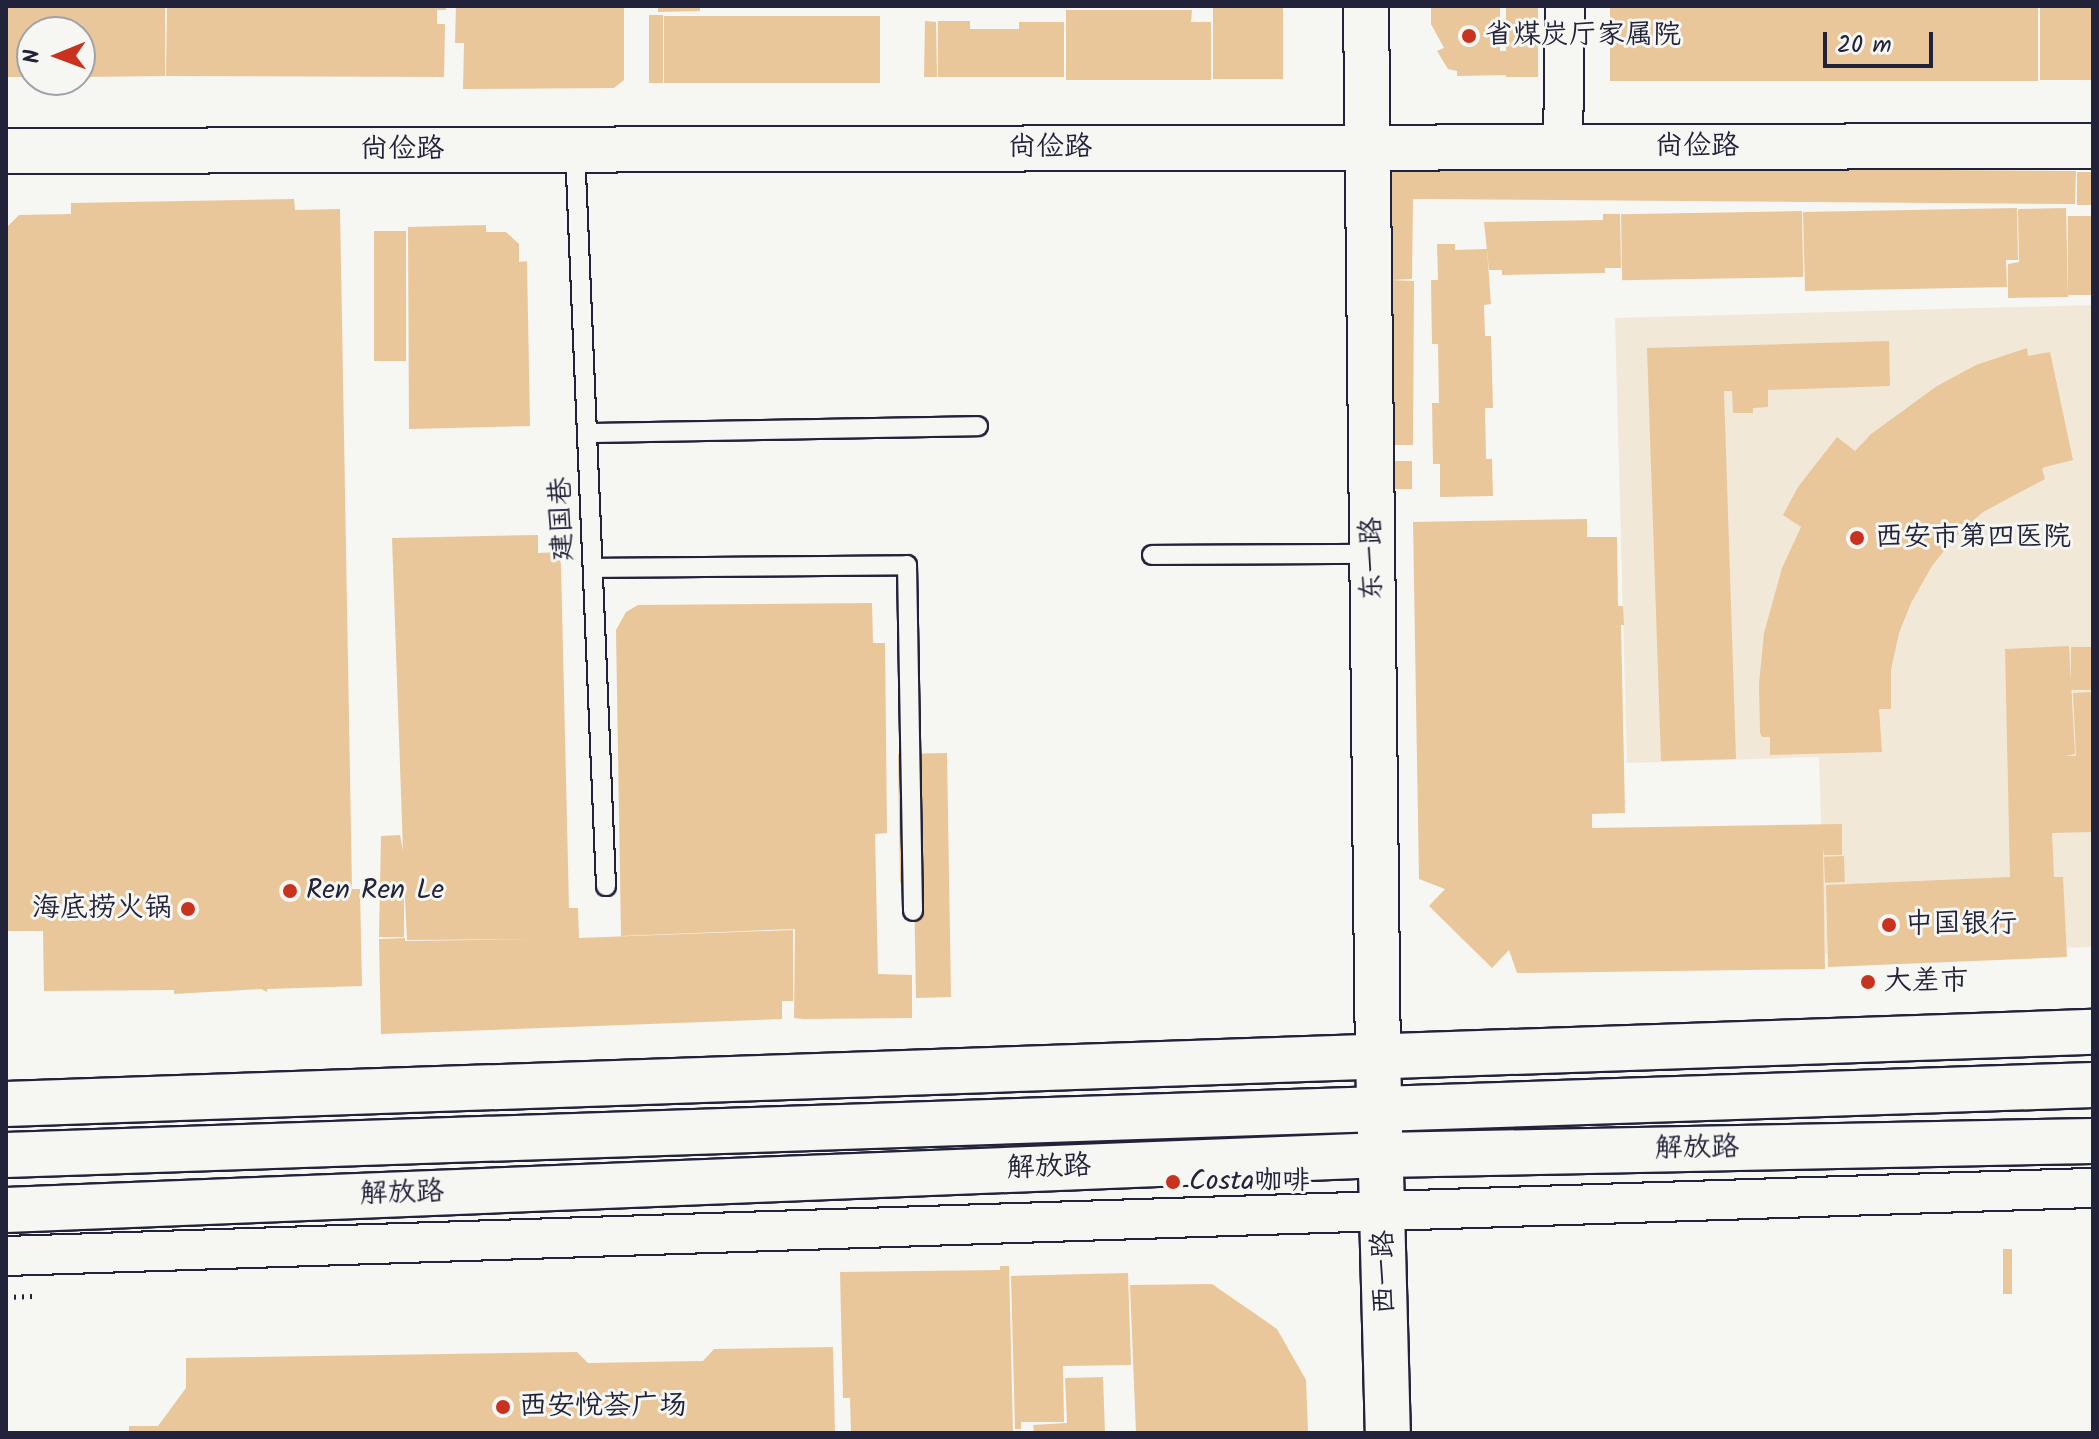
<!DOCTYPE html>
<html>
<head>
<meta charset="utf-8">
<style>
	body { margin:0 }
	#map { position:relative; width:2099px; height:1439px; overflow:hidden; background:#f6f6f2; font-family:Kalam,"LXGW WenKai TC",sans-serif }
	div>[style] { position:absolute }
	.built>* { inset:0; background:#f2e8d8 }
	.building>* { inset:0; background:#eac69b; transform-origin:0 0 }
	.path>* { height:5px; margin-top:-2.5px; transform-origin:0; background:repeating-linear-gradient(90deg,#22223b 0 2px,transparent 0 8px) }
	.roads { filter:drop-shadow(2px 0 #22223b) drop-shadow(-2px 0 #22223b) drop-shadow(0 2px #22223b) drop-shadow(0 -2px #22223b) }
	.service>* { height:18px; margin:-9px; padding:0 9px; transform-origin:9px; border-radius:9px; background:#f6f6f2 }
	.minor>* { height:38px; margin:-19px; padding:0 19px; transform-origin:19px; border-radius:19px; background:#f6f6f2 }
	.tertiary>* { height:44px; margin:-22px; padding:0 22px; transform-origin:22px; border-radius:22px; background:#f6f6f2 }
	.secondary>* { height:44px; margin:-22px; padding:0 22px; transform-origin:22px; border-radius:22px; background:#f6f6f2 }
	.dots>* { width:22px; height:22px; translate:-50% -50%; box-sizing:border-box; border:4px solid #f6f6f2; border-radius:50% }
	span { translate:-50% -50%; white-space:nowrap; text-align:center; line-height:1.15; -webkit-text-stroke:6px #f6f6f2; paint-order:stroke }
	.poi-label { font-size:28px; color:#22223b }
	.left { translate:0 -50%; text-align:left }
	.right { translate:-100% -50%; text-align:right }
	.street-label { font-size:28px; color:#22223b }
	.frame { position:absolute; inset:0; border:8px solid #22223b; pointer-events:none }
	.north { position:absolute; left:16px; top:16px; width:80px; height:80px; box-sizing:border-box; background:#f6f6f2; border:2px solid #a1a1a9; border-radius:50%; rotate:269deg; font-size:22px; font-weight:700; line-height:32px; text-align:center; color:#22223b }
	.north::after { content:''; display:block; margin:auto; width:28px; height:36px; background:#c8321e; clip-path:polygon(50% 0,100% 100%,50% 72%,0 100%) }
	.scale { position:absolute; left:1823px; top:32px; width:110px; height:36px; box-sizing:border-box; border:4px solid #22223b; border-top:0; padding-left:10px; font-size:24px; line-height:28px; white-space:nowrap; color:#22223b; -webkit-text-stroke:6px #f6f6f2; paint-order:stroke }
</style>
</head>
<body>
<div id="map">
	<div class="built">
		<i style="clip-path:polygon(2093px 305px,2093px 947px,1825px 954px,1819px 757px,1627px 763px,1615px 318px)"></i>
	</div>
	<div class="building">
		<i style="clip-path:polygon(6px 6px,165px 6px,165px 76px,80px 77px,80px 32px,32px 32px,32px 77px,6px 77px)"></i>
		<i style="clip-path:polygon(167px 6px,446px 6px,446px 10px,437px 10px,437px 24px,445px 24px,444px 77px,166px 76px)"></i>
		<i style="clip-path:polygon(456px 6px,624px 6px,624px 80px,614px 88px,463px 89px,464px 43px,455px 43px)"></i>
		<i style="clip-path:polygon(658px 6px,700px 6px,700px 11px,658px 12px)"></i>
		<i style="left:1213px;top:6px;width:70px;height:73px"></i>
		<i style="clip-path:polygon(1431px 6px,1500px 6px,1500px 51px,1508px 51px,1508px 75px,1457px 76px,1457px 71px,1448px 69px,1437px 51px,1444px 48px,1431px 24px)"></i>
		<i style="left:1506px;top:6px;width:32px;height:71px"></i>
		<i style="left:1610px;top:6px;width:428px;height:75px"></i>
		<i style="left:2040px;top:6px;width:53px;height:74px"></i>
		<i style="clip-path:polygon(1066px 10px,1192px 10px,1191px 22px,1211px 22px,1211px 80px,1066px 80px)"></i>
		<i style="left:649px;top:15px;width:14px;height:68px"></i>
		<i style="left:664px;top:16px;width:216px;height:67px"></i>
		<i style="clip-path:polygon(925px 21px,936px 22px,937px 77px,924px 77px)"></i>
		<i style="clip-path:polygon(938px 21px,970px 21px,970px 29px,1019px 29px,1019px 22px,1064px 22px,1064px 77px,938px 77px)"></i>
		<i style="clip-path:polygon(1384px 166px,2076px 171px,2075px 204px,1413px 199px,1412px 279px,1390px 280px,1414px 281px,1413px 445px,1385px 445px)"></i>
		<i style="left:2077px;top:172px;width:16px;height:33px"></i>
		<i style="clip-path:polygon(294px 199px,295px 210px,340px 209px,352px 889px,360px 889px,362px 986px,267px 989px,267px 992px,261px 989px,174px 994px,174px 990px,44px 991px,43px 931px,6px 931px,6px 228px,19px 215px,71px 214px,71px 203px)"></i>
		<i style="clip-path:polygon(2017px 208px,2018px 260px,2006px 260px,2007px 287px,1805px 291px,1803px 212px)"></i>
		<i style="clip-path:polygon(2066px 208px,2068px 297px,2008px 298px,2008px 264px,2019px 262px,2018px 209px)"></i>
		<i style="left:1802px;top:211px;width:66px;height:181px;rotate:89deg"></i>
		<i style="clip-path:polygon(1603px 214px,1620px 214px,1621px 268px,1605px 268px,1605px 273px,1502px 275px,1502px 270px,1489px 270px,1484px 222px,1603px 220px)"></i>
		<i style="left:2068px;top:216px;width:25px;height:79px"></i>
		<i style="clip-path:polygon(486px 225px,486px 232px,506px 232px,519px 244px,519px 262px,527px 261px,530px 426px,409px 429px,408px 227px)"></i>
		<i style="left:374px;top:231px;width:32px;height:130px"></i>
		<i style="clip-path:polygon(1437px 244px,1455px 244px,1455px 250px,1487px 249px,1491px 304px,1484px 305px,1485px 336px,1491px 336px,1493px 408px,1485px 408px,1486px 459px,1492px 459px,1493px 496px,1440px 497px,1440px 464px,1433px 464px,1432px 403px,1439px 403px,1438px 344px,1432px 344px,1431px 280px,1438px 280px)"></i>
		<i style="clip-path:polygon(1889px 341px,1890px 386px,1768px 390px,1768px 407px,1753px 408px,1753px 413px,1733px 413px,1732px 391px,1724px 391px,1736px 759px,1661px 761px,1647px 348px)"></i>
		<i style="clip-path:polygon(2027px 348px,2028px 356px,2050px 352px,2073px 460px,2045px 467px,2042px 469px,2045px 479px,1983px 512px,1954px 538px,1932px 566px,1911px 603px,1899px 633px,1891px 670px,1891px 709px,1879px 709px,1882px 752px,1770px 755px,1770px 737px,1762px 737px,1760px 733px,1759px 684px,1764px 633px,1782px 568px,1801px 527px,1783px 515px,1798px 487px,1837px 437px,1855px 451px,1871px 434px,1937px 386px,1976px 365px)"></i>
		<i style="left:1385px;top:461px;width:27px;height:28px"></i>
		<i style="clip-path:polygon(1587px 519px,1587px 537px,1617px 537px,1618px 606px,1623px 606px,1624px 625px,1621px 625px,1625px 813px,1592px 814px,1592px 828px,1842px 824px,1842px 855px,1824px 855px,1823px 848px,1825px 969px,1517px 973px,1509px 950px,1492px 968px,1429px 906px,1445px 889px,1419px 879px,1413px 522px)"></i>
		<i style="clip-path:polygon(538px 535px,538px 553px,559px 552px,561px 565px,569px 908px,578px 908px,579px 938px,793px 930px,793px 1001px,782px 1001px,782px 1019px,381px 1034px,379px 939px,405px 938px,405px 941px,537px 939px,407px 940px,404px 880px,404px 937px,379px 937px,381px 836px,400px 835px,403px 851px,392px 538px)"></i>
		<i style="clip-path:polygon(872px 603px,873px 643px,885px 643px,887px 833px,875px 834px,878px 974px,912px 975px,912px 1018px,804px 1019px,794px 1018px,795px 929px,621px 936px,616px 630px,626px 612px,638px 605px)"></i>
		<i style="clip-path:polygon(2069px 646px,2075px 754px,2065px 756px,2076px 756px,2073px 693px,2093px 692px,2093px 832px,2052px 833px,2054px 877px,2063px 877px,2067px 957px,1828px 967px,1826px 885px,2010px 877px,2005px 649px)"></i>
		<i style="left:2093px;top:647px;width:43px;height:22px;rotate:90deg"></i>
		<i style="clip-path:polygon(947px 753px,951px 997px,916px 998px,914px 883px,900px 883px,898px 754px)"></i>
		<i style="left:1844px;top:856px;width:26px;height:20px;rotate:88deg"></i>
		<i style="left:2003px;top:1249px;width:9px;height:45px"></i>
		<i style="clip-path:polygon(1000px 1266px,1009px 1266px,1013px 1433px,851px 1433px,850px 1398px,843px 1398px,840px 1272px,1000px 1270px)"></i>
		<i style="clip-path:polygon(1128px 1273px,1131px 1365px,1063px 1366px,1064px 1422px,1021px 1422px,1021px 1429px,1015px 1429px,1011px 1276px)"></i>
		<i style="clip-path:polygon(1212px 1284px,1277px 1329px,1306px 1380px,1308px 1433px,1136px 1433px,1130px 1285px)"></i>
		<i style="clip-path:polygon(833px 1347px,835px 1433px,129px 1433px,129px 1426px,158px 1426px,186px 1388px,186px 1358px,577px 1352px,588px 1363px,703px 1361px,714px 1349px)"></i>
		<i style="clip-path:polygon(1103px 1377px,1105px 1433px,1034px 1433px,1033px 1425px,1067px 1423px,1065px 1378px)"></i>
	</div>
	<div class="path">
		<i style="left:6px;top:1297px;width:27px;rotate:-2deg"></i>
	</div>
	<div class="roads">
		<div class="service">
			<i style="left:575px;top:149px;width:738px;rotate:87.59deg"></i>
			<i style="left:588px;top:433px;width:390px;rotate:-1deg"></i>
			<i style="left:1152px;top:555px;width:221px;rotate:-0.3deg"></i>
			<i style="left:593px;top:568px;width:314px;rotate:-0.5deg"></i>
			<i style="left:907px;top:565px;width:346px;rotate:89deg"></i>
		</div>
		<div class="minor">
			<i style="left:1563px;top:147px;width:141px;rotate:-89.2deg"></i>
			<i style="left:6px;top:1256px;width:2088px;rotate:-1.87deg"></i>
		</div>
		<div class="tertiary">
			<i style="left:1366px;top:6px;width:1051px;rotate:89.35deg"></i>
			<i style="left:1378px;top:1057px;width:376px;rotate:88.5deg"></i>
			<i style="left:6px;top:151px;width:2087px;rotate:-0.14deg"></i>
		</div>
		<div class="secondary">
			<i style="left:6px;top:1104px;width:2088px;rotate:-1.98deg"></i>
			<i style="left:6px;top:1155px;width:2088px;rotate:-1.92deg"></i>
			<i style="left:6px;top:1210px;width:1377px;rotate:-2.29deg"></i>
			<i style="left:1382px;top:1155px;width:711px;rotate:-1.13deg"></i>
		</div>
	</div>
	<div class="dots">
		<i style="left:1469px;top:36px;background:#c8321e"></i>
		<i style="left:1857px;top:538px;background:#c8321e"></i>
		<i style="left:290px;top:891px;background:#c8321e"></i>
		<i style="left:188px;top:909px;background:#c8321e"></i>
		<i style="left:1889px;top:925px;background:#c8321e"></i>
		<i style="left:1868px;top:982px;background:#c8321e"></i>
		<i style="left:1173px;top:1182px;background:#c8321e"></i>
		<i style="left:503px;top:1407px;background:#c8321e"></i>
	</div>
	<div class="poi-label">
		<span class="left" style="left:1485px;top:36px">省煤炭厅家属院</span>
		<span class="left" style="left:1875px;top:538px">西安市第四医院</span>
		<span class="left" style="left:306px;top:891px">Ren Ren Le</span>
		<span class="right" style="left:172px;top:909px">海底捞火锅</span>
		<span class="left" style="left:1905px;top:925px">中国银行</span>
		<span class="left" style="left:1884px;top:982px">大差市</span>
		<span class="left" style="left:1189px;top:1182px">Costa咖啡</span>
		<span class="left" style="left:519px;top:1407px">西安悦荟广场</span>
	</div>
	<div class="street-label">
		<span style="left:1697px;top:147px">尚俭路</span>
		<span style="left:1050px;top:148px">尚俭路</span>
		<span style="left:402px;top:150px">尚俭路</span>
		<span style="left:563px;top:519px;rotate:-92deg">建国巷</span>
		<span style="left:1373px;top:559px;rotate:-91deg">东一路</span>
		<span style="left:1697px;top:1149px;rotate:-1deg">解放路</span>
		<span style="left:1049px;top:1168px;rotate:-2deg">解放路</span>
		<span style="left:402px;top:1194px;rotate:-2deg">解放路</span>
		<span style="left:1385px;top:1272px;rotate:-91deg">西一路</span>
	</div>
	<div class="frame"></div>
	<div class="north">N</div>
	<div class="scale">20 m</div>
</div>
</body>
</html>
